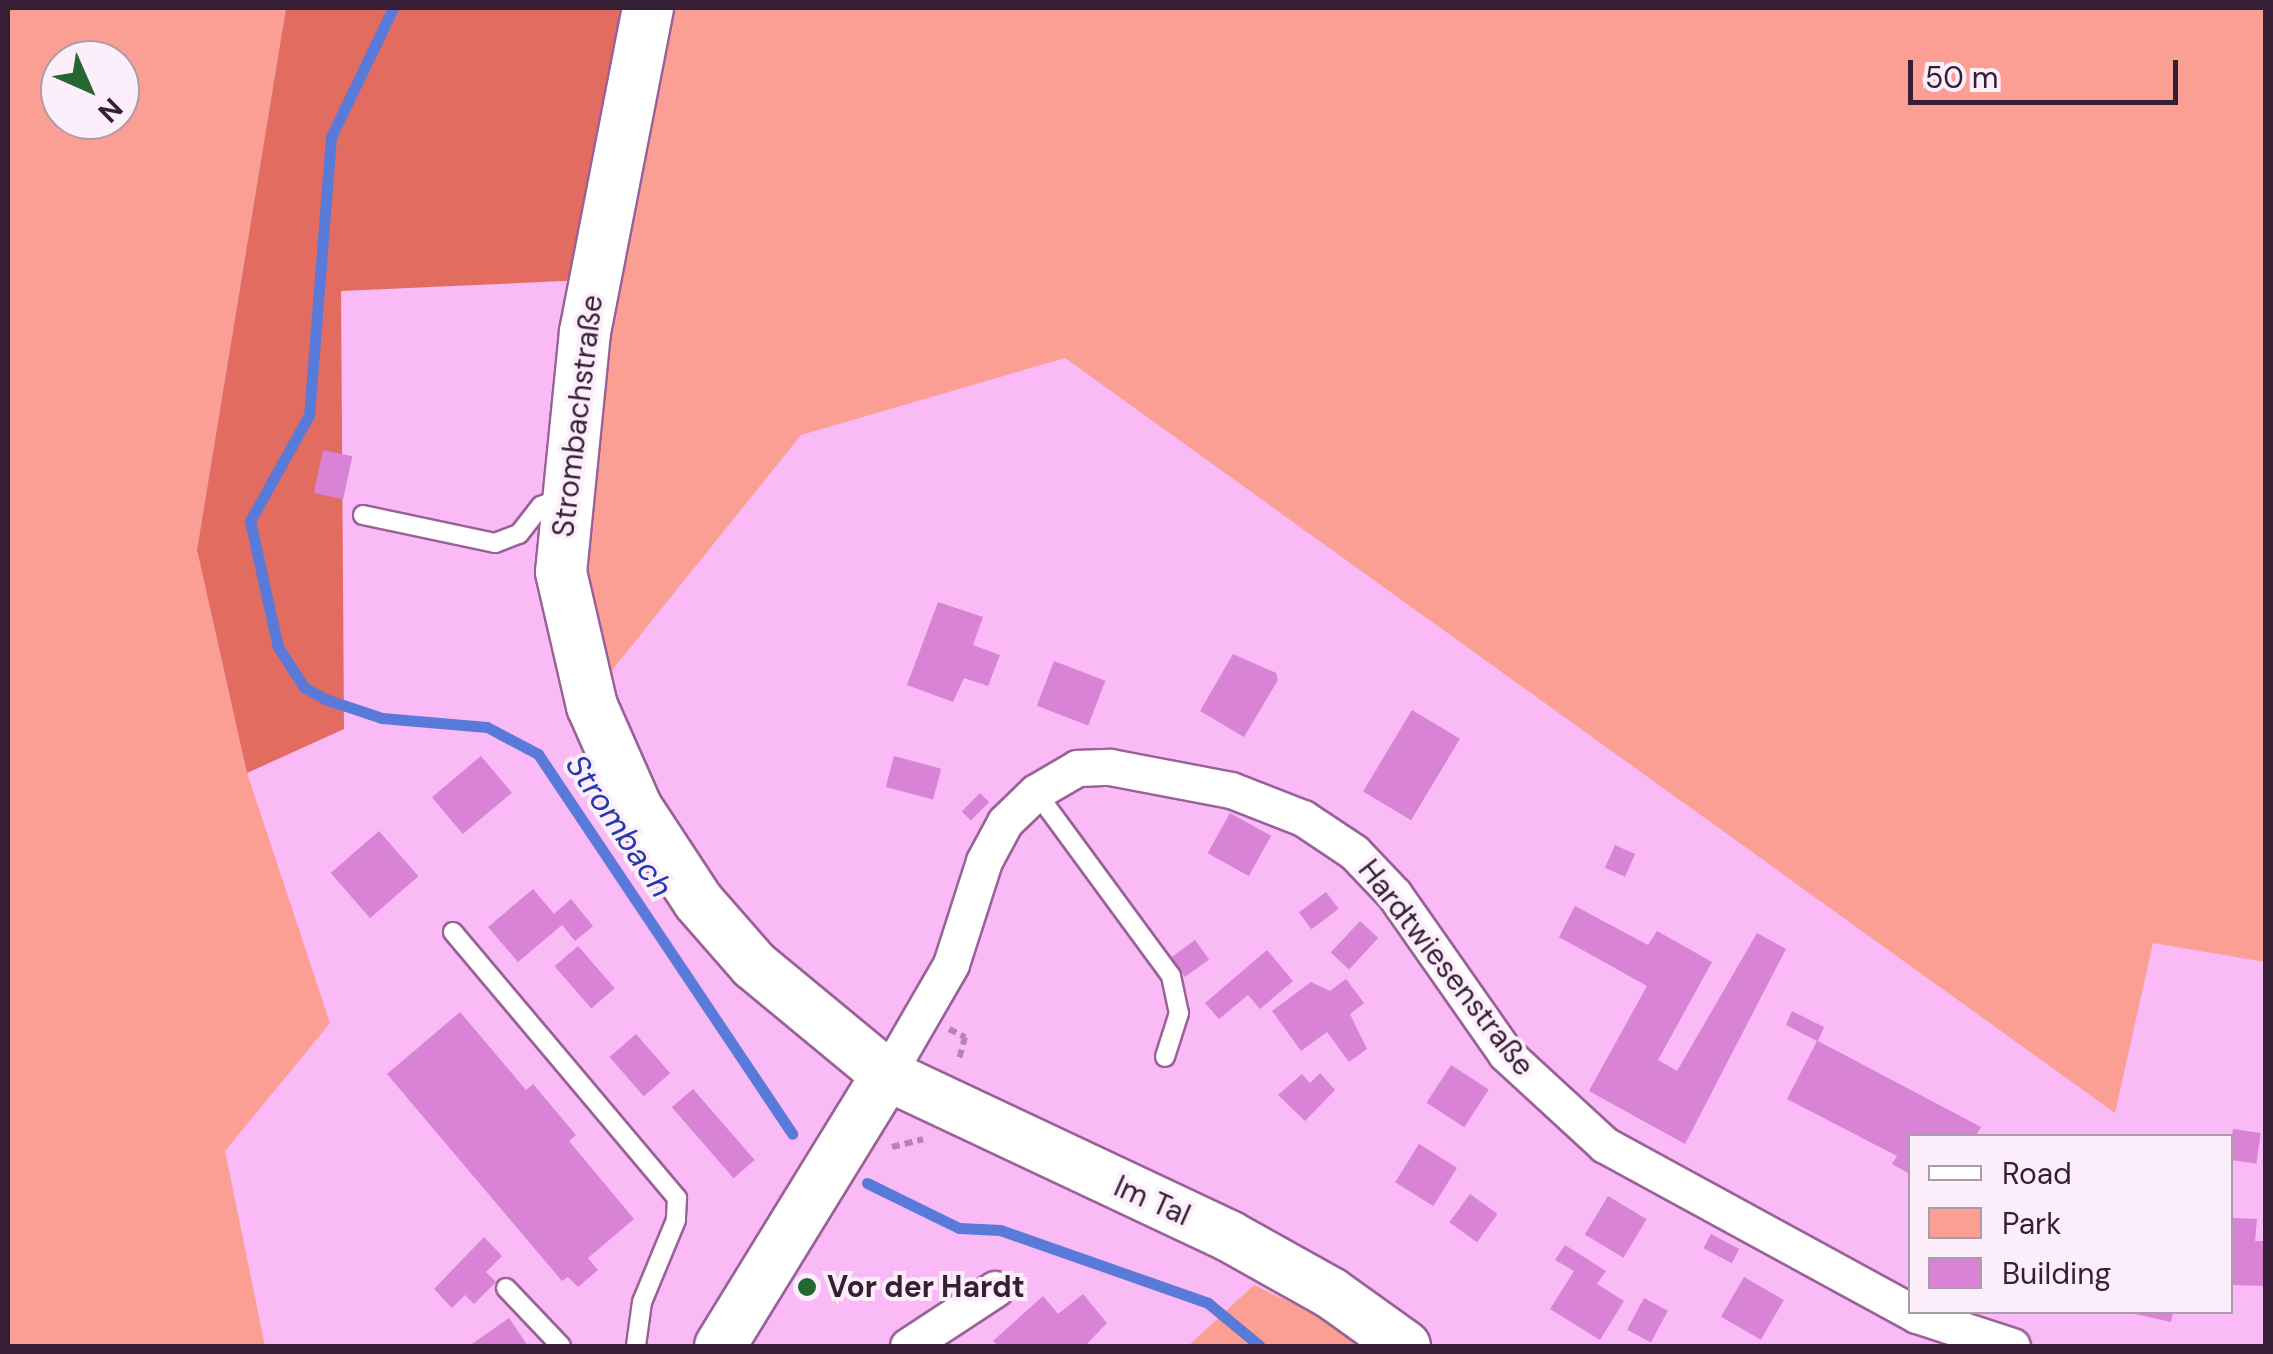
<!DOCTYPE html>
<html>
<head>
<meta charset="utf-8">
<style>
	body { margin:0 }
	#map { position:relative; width:2273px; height:1354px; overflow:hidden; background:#f9baf6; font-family:"DM Sans",sans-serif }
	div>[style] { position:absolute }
	.green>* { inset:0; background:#fb9f94 }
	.forest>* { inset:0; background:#e26c60 }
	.stream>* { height:11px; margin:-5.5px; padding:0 5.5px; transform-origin:5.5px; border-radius:5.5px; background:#5a7ad9 }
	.building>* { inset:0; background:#d883d6; transform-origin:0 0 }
	.path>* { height:6px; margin-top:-3px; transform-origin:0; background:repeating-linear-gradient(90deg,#b584b3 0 8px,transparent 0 13px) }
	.roads { filter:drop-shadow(2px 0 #9a6198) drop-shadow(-2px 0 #9a6198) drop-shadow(0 2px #9a6198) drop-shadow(0 -2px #9a6198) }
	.lane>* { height:18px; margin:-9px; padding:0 9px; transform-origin:9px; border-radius:9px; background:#fff }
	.street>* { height:35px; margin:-17.5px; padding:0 17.5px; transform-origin:17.5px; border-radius:17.5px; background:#fff }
	.secondary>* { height:50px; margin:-25px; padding:0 25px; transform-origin:25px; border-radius:25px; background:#fff }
	.dots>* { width:28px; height:28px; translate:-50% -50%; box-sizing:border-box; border:5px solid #fceffb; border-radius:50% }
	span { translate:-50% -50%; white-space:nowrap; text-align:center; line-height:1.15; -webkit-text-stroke:8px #fceffb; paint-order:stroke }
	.street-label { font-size:30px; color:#361e35 }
	.poi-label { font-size:30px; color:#361e35; font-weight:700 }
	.left { translate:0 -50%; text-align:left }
	.water-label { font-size:32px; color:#233baa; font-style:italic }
	.frame { position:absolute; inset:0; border:10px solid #361e35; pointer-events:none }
	.legend { position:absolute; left:1908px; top:1134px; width:325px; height:180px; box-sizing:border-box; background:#fceffb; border:2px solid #ad9bac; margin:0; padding:12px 18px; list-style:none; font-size:30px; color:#361e35 }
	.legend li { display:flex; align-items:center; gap:20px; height:50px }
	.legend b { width:50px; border:2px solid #ad9bac }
	.north { position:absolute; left:40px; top:40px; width:100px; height:100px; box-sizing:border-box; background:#fceffb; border:2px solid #ad9bac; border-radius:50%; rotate:135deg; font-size:28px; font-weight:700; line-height:40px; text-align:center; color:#361e35 }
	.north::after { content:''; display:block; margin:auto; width:35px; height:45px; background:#246732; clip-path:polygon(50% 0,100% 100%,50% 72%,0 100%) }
	.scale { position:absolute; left:1908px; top:60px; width:270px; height:45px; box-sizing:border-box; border:5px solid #361e35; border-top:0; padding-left:12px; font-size:30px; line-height:35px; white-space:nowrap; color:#361e35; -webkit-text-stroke:8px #fceffb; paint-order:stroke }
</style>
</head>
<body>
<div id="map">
	<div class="green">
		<i style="clip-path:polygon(evenodd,8px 8px,286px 8px,197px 550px,247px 773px,330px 1023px,225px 1151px,265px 1346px,8px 1346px,8px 8px,60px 60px,120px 60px,120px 120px,60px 120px,60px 60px)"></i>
		<i style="clip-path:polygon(661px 8px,2265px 8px,2265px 962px,2153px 943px,2115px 1113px,1065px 358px,801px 435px,601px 684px,573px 565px)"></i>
		<i style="clip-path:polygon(1254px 1285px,1326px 1320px,1363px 1346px,1188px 1346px)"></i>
	</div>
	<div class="forest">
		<i style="clip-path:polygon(286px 8px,637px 8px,586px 280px,341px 291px,344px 729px,247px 773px,197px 550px)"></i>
	</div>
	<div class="stream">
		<i style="left:393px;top:8px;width:143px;rotate:115.7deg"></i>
		<i style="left:331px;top:137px;width:279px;rotate:94.5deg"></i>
		<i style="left:309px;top:415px;width:121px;rotate:119.1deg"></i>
		<i style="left:250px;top:521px;width:129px;rotate:77.5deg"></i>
		<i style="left:278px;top:647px;width:48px;rotate:57deg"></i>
		<i style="left:304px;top:687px;width:24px;rotate:30deg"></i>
		<i style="left:325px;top:699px;width:60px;rotate:18.4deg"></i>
		<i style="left:382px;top:718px;width:105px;rotate:4.9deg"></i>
		<i style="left:487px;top:727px;width:58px;rotate:27.9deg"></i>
		<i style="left:538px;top:754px;width:457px;rotate:56.2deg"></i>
		<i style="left:867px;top:1183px;width:102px;rotate:26.1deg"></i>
		<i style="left:959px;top:1228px;width:41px;rotate:2.8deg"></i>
		<i style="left:1000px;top:1230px;width:220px;rotate:19.3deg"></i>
		<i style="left:1208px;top:1303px;width:67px;rotate:39.6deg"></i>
	</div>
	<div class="building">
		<i style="left:323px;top:450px;width:30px;height:44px;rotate:12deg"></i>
		<i style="clip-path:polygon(938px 602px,983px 617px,973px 645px,1000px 655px,988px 686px,964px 678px,953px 702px,907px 685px)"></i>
		<i style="clip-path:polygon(1233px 654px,1276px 673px,1278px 680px,1244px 737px,1200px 711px)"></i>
		<i style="left:1054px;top:661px;width:55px;height:48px;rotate:21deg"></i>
		<i style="left:1412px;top:710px;width:56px;height:95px;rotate:31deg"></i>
		<i style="left:481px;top:756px;width:48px;height:64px;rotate:50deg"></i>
		<i style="left:894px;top:756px;width:49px;height:32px;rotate:15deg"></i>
		<i style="left:980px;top:793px;width:13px;height:26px;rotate:45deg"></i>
		<i style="left:1230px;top:813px;width:47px;height:46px;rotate:29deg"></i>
		<i style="left:379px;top:831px;width:60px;height:64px;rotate:49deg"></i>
		<i style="left:1615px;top:845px;width:22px;height:25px;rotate:24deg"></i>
		<i style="clip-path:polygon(533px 889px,554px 914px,571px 899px,593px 926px,575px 941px,562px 925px,518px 962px,488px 927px)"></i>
		<i style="left:1326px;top:892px;width:21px;height:34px;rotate:53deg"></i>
		<i style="clip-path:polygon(1575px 906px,1648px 945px,1657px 931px,1712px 962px,1658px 1060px,1677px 1071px,1757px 933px,1786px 949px,1685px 1144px,1589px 1091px,1647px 986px,1559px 937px)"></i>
		<i style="left:1360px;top:921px;width:25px;height:43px;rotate:43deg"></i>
		<i style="left:1195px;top:940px;width:24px;height:30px;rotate:54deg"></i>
		<i style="left:578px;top:946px;width:56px;height:31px;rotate:49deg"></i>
		<i style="clip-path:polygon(1267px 950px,1293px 981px,1260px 1009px,1248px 995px,1219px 1019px,1205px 1003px)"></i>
		<i style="clip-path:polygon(1346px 979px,1364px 1003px,1350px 1014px,1367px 1049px,1349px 1062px,1327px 1032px,1301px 1051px,1272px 1011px,1311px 982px,1330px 991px)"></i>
		<i style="clip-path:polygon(1792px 1011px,1824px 1027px,1818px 1041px,1981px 1127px,1976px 1136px,1910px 1136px,1910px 1174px,1892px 1164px,1897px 1156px,1787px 1099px,1817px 1041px,1786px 1025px)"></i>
		<i style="clip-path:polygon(460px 1012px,526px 1090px,533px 1084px,576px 1135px,569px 1141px,634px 1219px,588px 1258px,598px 1270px,578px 1287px,568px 1277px,562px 1281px,387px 1074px)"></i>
		<i style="left:636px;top:1034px;width:52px;height:35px;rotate:49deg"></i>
		<i style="left:1451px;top:1065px;width:45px;height:45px;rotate:33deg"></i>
		<i style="clip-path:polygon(1320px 1073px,1335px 1090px,1305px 1121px,1278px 1095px,1302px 1074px,1310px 1083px)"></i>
		<i style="left:693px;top:1089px;width:94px;height:28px;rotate:49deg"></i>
		<i style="left:2233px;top:1129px;width:28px;height:31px;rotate:8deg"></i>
		<i style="left:1419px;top:1144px;width:45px;height:45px;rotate:32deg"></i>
		<i style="left:1470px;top:1194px;width:34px;height:35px;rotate:36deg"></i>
		<i style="left:1608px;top:1196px;width:45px;height:45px;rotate:31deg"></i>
		<i style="clip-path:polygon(2233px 1218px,2257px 1219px,2255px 1241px,2266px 1241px,2266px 1286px,2231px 1285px)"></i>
		<i style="left:1711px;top:1234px;width:32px;height:16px;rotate:28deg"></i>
		<i style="clip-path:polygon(484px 1237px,502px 1256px,486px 1272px,496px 1282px,474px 1304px,465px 1295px,452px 1308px,434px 1289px)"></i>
		<i style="clip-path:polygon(1565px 1245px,1606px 1271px,1597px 1284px,1624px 1301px,1600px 1340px,1550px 1309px,1574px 1271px,1555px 1260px)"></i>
		<i style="left:1744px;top:1277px;width:46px;height:46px;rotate:30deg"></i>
		<i style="clip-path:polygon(1083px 1294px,1107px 1323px,1085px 1346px,998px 1346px,993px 1341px,1043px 1296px,1058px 1314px)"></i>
		<i style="left:1644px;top:1298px;width:27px;height:36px;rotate:28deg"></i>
		<i style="clip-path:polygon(2127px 1312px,2173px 1312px,2171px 1322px)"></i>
		<i style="clip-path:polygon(509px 1318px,528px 1346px,469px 1346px)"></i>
	</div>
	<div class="path">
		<i style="left:949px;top:1029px;width:18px;rotate:27deg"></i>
		<i style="left:965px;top:1037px;width:24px;rotate:105deg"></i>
		<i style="left:892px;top:1147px;width:32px;rotate:-14deg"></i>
	</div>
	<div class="roads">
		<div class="lane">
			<i style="left:363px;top:515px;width:135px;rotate:12deg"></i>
			<i style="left:495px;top:543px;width:26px;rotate:-21deg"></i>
			<i style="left:519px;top:534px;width:36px;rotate:-52deg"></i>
			<i style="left:541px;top:506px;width:25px;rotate:-23deg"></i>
			<i style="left:1036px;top:792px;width:228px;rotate:53.7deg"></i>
			<i style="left:1171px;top:976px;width:38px;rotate:78deg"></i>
			<i style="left:1179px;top:1013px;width:46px;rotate:107.7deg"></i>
			<i style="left:453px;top:932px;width:348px;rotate:49.9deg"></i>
			<i style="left:677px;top:1198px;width:22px;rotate:93deg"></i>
			<i style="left:676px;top:1220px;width:89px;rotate:112.5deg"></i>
			<i style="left:642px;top:1302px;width:44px;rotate:97.8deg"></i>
			<i style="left:506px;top:1288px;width:80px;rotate:46.5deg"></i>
		</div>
		<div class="street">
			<i style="left:887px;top:1075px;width:128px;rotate:-60deg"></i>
			<i style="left:951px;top:964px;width:108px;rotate:-72.2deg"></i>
			<i style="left:984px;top:861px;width:44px;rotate:-61.7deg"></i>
			<i style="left:1005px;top:822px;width:43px;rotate:-44.1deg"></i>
			<i style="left:1036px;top:792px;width:48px;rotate:-30.3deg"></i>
			<i style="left:1077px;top:768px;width:33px;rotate:-2deg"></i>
			<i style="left:1110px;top:767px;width:123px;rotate:10.8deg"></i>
			<i style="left:1231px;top:790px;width:77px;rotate:21.3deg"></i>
			<i style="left:1303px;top:818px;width:61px;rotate:33.7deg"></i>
			<i style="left:1354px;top:852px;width:58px;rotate:46.4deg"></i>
			<i style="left:1394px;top:894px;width:195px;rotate:55deg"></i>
			<i style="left:1506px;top:1054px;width:134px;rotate:42.6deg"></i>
			<i style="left:1605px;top:1145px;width:355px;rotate:28.6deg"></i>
			<i style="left:1917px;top:1315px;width:100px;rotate:18.1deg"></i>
			<i style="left:908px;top:1346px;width:104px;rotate:-33.2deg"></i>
		</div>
		<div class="secondary">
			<i style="left:648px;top:8px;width:330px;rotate:101deg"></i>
			<i style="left:585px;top:332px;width:241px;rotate:95.7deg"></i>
			<i style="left:561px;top:572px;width:138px;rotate:77deg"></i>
			<i style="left:592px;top:706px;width:111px;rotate:66.2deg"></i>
			<i style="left:637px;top:808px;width:111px;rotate:56.7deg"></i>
			<i style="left:698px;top:901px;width:85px;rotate:48.8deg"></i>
			<i style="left:754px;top:965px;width:173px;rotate:39.6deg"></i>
			<i style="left:887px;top:1075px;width:378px;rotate:25.2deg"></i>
			<i style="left:1229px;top:1236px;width:117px;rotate:29.2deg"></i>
			<i style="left:1331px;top:1293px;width:91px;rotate:35.6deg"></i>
			<i style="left:720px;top:1346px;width:318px;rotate:-58.4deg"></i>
		</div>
	</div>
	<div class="dots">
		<i style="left:807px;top:1287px;background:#246732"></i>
	</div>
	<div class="street-label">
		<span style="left:578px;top:416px;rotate:-83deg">Strombachstraße</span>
		<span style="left:1446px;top:968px;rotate:52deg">Hardtwiesenstraße</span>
		<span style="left:1152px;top:1201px;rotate:24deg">Im Tal</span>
	</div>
	<div class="poi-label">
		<span class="left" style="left:827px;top:1287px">Vor der Hardt</span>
	</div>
	<div class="water-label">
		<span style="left:619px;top:826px;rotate:56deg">Strombach</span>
	</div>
	<div class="frame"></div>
	<ul class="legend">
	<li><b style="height:12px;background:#fff"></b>Road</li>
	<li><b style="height:28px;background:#fb9f94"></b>Park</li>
	<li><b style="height:28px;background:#d883d6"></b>Building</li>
	</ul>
	<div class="north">N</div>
	<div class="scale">50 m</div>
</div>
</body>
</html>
